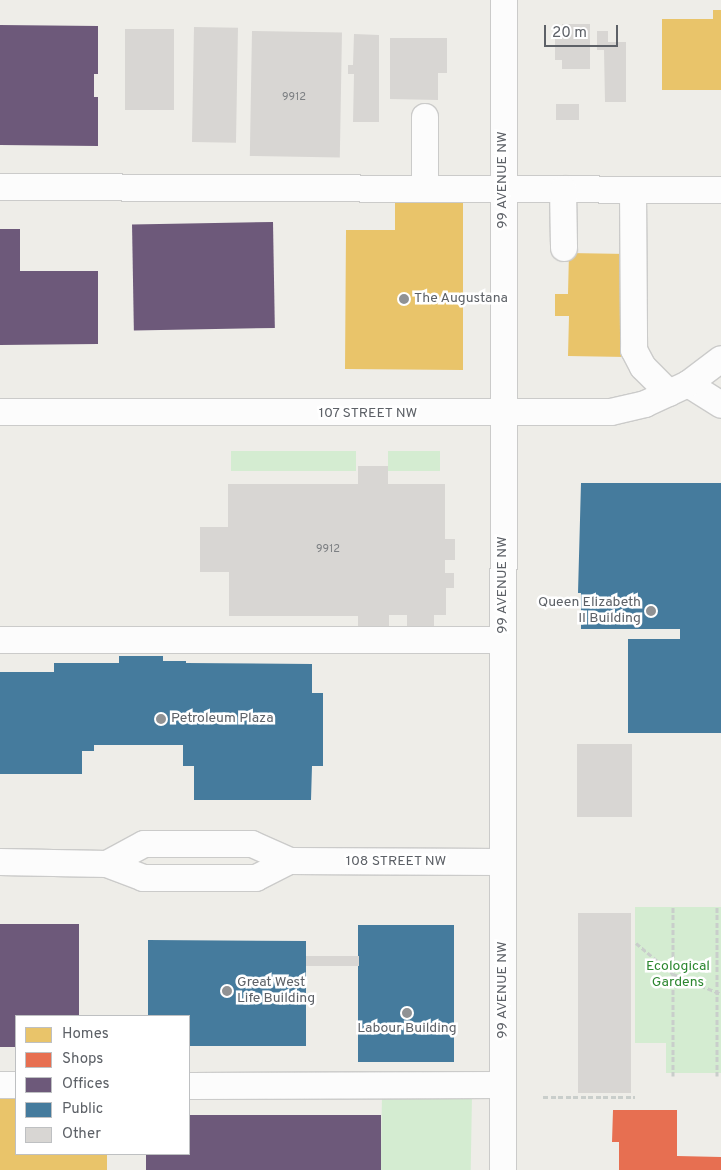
<!DOCTYPE html>
<html>
<head>
<meta charset="utf-8">
<style>
	body { margin:0 }
	#map { position:relative; width:721px; height:1170px; overflow:hidden; background:#eeede8; font-family:Overpass,sans-serif }
	div>[style] { position:absolute }
	.green>* { inset:0; background:#d4ecd1; transform-origin:0 0 }
	.homes>* { inset:0; background:#e9c46a }
	.shops>* { inset:0; background:#e76f51 }
	.offices>* { inset:0; background:#6d597a; transform-origin:0 0 }
	.public>* { inset:0; background:#457b9d; transform-origin:0 0 }
	.building>* { inset:0; background:#d8d6d3; transform-origin:0 0 }
	.path>* { height:3px; margin-top:-1.5px; transform-origin:0; background:repeating-linear-gradient(90deg,#c9cecb 0 5px,transparent 0 7.5px) }
	.roads { filter:drop-shadow(1px 0 #cbcbca) drop-shadow(-1px 0 #cbcbca) drop-shadow(0 1px #cbcbca) drop-shadow(0 -1px #cbcbca) }
	.minor>* { height:26px; margin:-13px; padding:0 13px; transform-origin:13px; border-radius:13px; background:#fcfcfc }
	.dots>* { width:14px; height:14px; translate:-50% -50%; box-sizing:border-box; border:2px solid #fff; border-radius:50% }
	span { translate:-50% -50%; white-space:nowrap; text-align:center; line-height:1.15; -webkit-text-stroke:5px #fff; paint-order:stroke }
	.number-label { font-size:11px; color:#7c7f82 }
	.number-label span { -webkit-text-stroke-width:0 }
	.street-label { font-size:14px; color:#5d6167 }
	.poi-label { font-size:14px; color:#5d6167 }
	.left { translate:0 -50%; text-align:left }
	.right { translate:-100% -50%; text-align:right }
	.park-label { font-size:14px; color:#2c8730 }
	.legend { position:absolute; left:15px; top:1015px; width:175px; height:140px; box-sizing:border-box; background:#fff; border:1px solid #bec0c2; margin:0; padding:6px 9px; list-style:none; font-size:15px; color:#5d6167 }
	.legend li { display:flex; align-items:center; gap:10px; height:25px }
	.legend b { width:25px; border:1px solid #bec0c2 }
	.scale { position:absolute; left:544px; top:25px; width:74px; height:22px; box-sizing:border-box; border:2px solid #5d6167; border-top:0; padding-left:6px; font-size:15px; line-height:18px; white-space:nowrap; color:#5d6167; -webkit-text-stroke:4px #fff; paint-order:stroke }
</style>
</head>
<body>
<div id="map">
	<div class="green">
		<i style="left:231px;top:451px;width:125px;height:20px"></i>
		<i style="left:388px;top:451px;width:52px;height:20px"></i>
		<i style="clip-path:polygon(635px 907px,721px 907px,721px 1073px,666px 1073px,666px 1043px,635px 1043px)"></i>
		<i style="left:382px;top:1095px;width:90px;height:75px;rotate:1deg"></i>
	</div>
	<div class="homes">
		<i style="clip-path:polygon(713px 10px,721px 10px,721px 90px,662px 90px,662px 19px,713px 19px)"></i>
		<i style="clip-path:polygon(395px 198px,463px 198px,463px 370px,345px 369px,346px 230px,395px 230px)"></i>
		<i style="clip-path:polygon(569px 253px,627px 254px,626px 357px,568px 356px,569px 316px,555px 316px,555px 294px,568px 294px)"></i>
		<i style="clip-path:polygon(0 1095px,16px 1095px,16px 1154px,107px 1154px,107px 1170px,0 1170px)"></i>
	</div>
	<div class="shops">
		<i style="clip-path:polygon(613px 1110px,677px 1110px,677px 1156px,721px 1157px,721px 1170px,619px 1170px,619px 1142px,612px 1142px)"></i>
	</div>
	<div class="offices">
		<i style="clip-path:polygon(0 25px,98px 26px,98px 74px,94px 74px,94px 97px,98px 97px,98px 146px,0 145px)"></i>
		<i style="left:273px;top:222px;width:106px;height:141px;rotate:89deg"></i>
		<i style="clip-path:polygon(0 229px,20px 229px,20px 271px,98px 271px,98px 344px,0 345px)"></i>
		<i style="clip-path:polygon(0 924px,79px 924px,79px 1016px,16px 1016px,16px 1047px,0 1047px)"></i>
		<i style="clip-path:polygon(189px 1115px,381px 1115px,381px 1170px,146px 1170px,146px 1154px,189px 1154px)"></i>
	</div>
	<div class="public">
		<i style="clip-path:polygon(581px 483px,721px 483px,721px 733px,628px 733px,628px 639px,680px 639px,680px 629px,581px 629px,581px 593px,578px 593px)"></i>
		<i style="clip-path:polygon(119px 656px,163px 656px,163px 661px,186px 661px,186px 663px,312px 664px,312px 693px,323px 693px,323px 766px,312px 766px,311px 800px,194px 800px,194px 766px,183px 766px,183px 745px,94px 745px,94px 751px,82px 751px,82px 774px,0 774px,0 672px,54px 672px,54px 663px,119px 663px)"></i>
		<i style="left:358px;top:925px;width:96px;height:137px"></i>
		<i style="clip-path:polygon(148px 940px,306px 941px,306px 1046px,189px 1046px,189px 1016px,148px 1016px)"></i>
	</div>
	<div class="building">
		<i style="clip-path:polygon(562px 24px,590px 24px,590px 69px,562px 69px,562px 60px,555px 60px,555px 33px,562px 33px)"></i>
		<i style="left:194px;top:27px;width:44px;height:115px;rotate:1deg"></i>
		<i style="left:125px;top:29px;width:49px;height:81px"></i>
		<i style="left:252px;top:31px;width:90px;height:125px;rotate:1deg"></i>
		<i style="clip-path:polygon(597px 31px,608px 31px,608px 42px,626px 42px,626px 102px,605px 102px,604px 50px,597px 50px)"></i>
		<i style="clip-path:polygon(354px 34px,379px 35px,379px 122px,353px 122px,354px 74px,348px 74px,348px 65px,353px 65px)"></i>
		<i style="clip-path:polygon(390px 38px,447px 38px,447px 73px,438px 73px,438px 100px,390px 99px)"></i>
		<i style="left:556px;top:104px;width:23px;height:16px"></i>
		<i style="clip-path:polygon(358px 466px,388px 466px,388px 484px,445px 484px,445px 539px,455px 539px,455px 560px,445px 560px,445px 573px,454px 573px,454px 588px,446px 588px,446px 615px,434px 615px,434px 629px,407px 629px,407px 615px,389px 615px,389px 631px,358px 631px,358px 616px,229px 616px,229px 572px,200px 572px,200px 527px,228px 527px,228px 484px,358px 484px)"></i>
		<i style="left:577px;top:744px;width:55px;height:73px"></i>
		<i style="left:578px;top:913px;width:53px;height:180px"></i>
		<i style="left:306px;top:956px;width:53px;height:10px"></i>
	</div>
	<div class="path">
		<i style="left:673px;top:907px;width:169px;rotate:90deg"></i>
		<i style="left:717px;top:907px;width:169px;rotate:90deg"></i>
		<i style="left:636px;top:943px;width:48px;rotate:40deg"></i>
		<i style="left:673px;top:974px;width:52px;rotate:22.6deg"></i>
		<i style="left:543px;top:1097px;width:92px"></i>
	</div>
	<div class="roads">
		<div class="minor">
			<i style="left:425px;top:117px;width:72px;rotate:90deg"></i>
			<i style="left:0;top:187px;width:721px;rotate:0.24deg"></i>
			<i style="left:563px;top:189px;width:59px;rotate:89deg"></i>
			<i style="left:633px;top:190px;width:160px;rotate:89.6deg"></i>
			<i style="left:634px;top:350px;width:19px;rotate:62deg"></i>
			<i style="left:643px;top:367px;width:37px;rotate:45deg"></i>
			<i style="left:688px;top:384px;width:39px;rotate:32deg"></i>
			<i style="left:0;top:412px;width:611px"></i>
			<i style="left:611px;top:412px;width:35px;rotate:-13deg"></i>
			<i style="left:645px;top:404px;width:47px;rotate:-24.9deg"></i>
			<i style="left:688px;top:384px;width:41px;rotate:-37.1deg"></i>
			<i style="left:0;top:640px;width:503px"></i>
			<i style="left:0;top:862px;width:107px;rotate:1.1deg"></i>
			<i style="left:107px;top:864px;width:39px;rotate:21deg"></i>
			<i style="left:143px;top:878px;width:113px"></i>
			<i style="left:256px;top:878px;width:38px;rotate:-27deg"></i>
			<i style="left:107px;top:864px;width:42px;rotate:-28.4deg"></i>
			<i style="left:144px;top:844px;width:108px"></i>
			<i style="left:252px;top:844px;width:42px;rotate:24.1deg"></i>
			<i style="left:290px;top:861px;width:212px;rotate:0.3deg"></i>
			<i style="left:0;top:1085px;width:16px"></i>
			<i style="left:189px;top:1086px;width:314px;rotate:-0.2deg"></i>
			<i style="left:503px;top:1170px;width:1170px;rotate:-89.95deg"></i>
		</div>
	</div>
	<div class="dots">
		<i style="left:404px;top:299px;background:#909294"></i>
		<i style="left:651px;top:611px;background:#909294"></i>
		<i style="left:161px;top:719px;background:#909294"></i>
		<i style="left:227px;top:991px;background:#909294"></i>
		<i style="left:407px;top:1013px;background:#909294"></i>
	</div>
	<div class="number-label">
		<span style="left:294px;top:97px">9912</span>
		<span style="left:328px;top:549px">9912</span>
	</div>
	<div class="street-label">
		<span style="left:503px;top:180px;rotate:-90deg">99 AVENUE NW</span>
		<span style="left:368px;top:414px">107 STREET NW</span>
		<span style="left:503px;top:585px;rotate:-90deg">99 AVENUE NW</span>
		<span style="left:396px;top:862px">108 STREET NW</span>
		<span style="left:503px;top:990px;rotate:-90deg">99 AVENUE NW</span>
	</div>
	<div class="poi-label">
		<span class="left" style="left:414px;top:299px">The Augustana</span>
		<span class="right" style="left:641px;top:611px">Queen Elizabeth<br>II Building</span>
		<span class="left" style="left:171px;top:719px">Petroleum Plaza</span>
		<span class="left" style="left:237px;top:991px">Great West<br>Life Building</span>
		<span style="left:407px;top:1029px">Labour Building</span>
	</div>
	<div class="park-label">
		<span style="left:678px;top:975px">Ecological<br>Gardens</span>
	</div>
	<ul class="legend">
	<li><b style="height:14px;background:#e9c46a"></b>Homes</li>
	<li><b style="height:14px;background:#e76f51"></b>Shops</li>
	<li><b style="height:14px;background:#6d597a"></b>Offices</li>
	<li><b style="height:14px;background:#457b9d"></b>Public</li>
	<li><b style="height:14px;background:#d8d6d3"></b>Other</li>
	</ul>
	<div class="scale">20 m</div>
</div>
</body>
</html>
